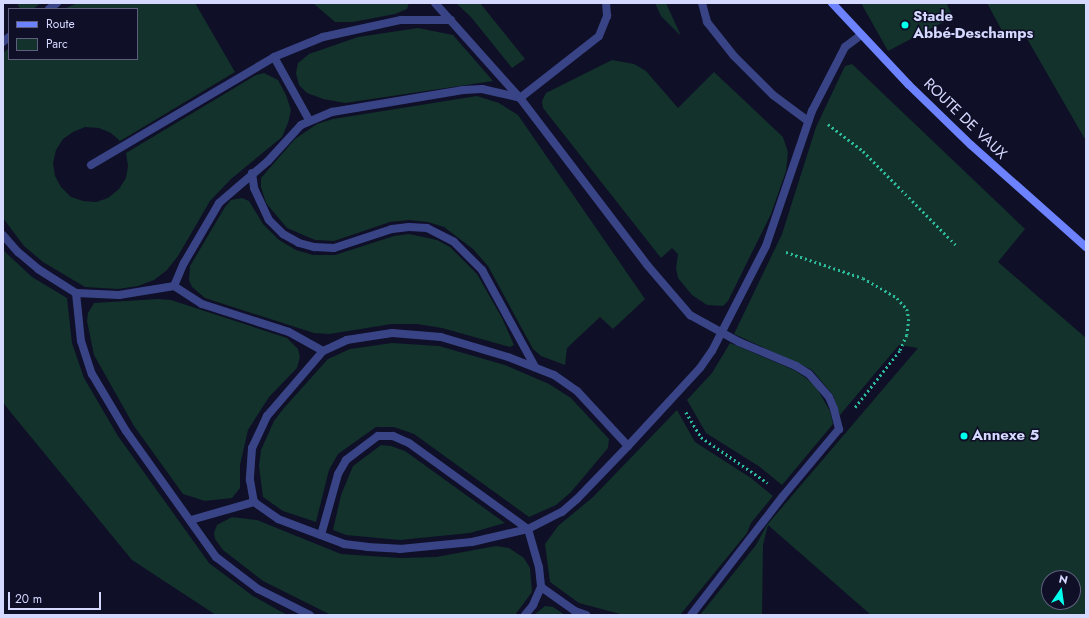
<!DOCTYPE html>
<html>
<head>
<meta charset="utf-8">
<style>
	body { margin:0 }
	#map { position:relative; width:1089px; height:618px; overflow:hidden; background:#0f0f27; font-family:Jost,sans-serif }
	div>[style] { position:absolute }
	.green>* { inset:0; background:#12322b }
	.path>* { height:2.5px; margin-top:-1.25px; transform-origin:0; background:repeating-linear-gradient(90deg,#2dbc9b 0 2px,transparent 0 5px) }
	.lane>* { height:8px; margin:-4px; padding:0 4px; transform-origin:4px; border-radius:4px; background:#394487 }
	.secondary>* { height:8px; margin:-4px; padding:0 4px; transform-origin:4px; border-radius:4px; background:#6c82ff }
	.dots>* { width:11px; height:11px; translate:-50% -50%; box-sizing:border-box; border:2px solid #0f0f27; border-radius:50% }
	span { translate:-50% -50%; white-space:nowrap; text-align:center; line-height:1.15; -webkit-text-stroke:3px #0f0f27; paint-order:stroke }
	.poi-label { font-size:15px; color:#d5d8ff; font-weight:700 }
	.left { translate:0 -50%; text-align:left }
	.street-label { font-size:15px; color:#d5d8ff }
	.frame { position:absolute; inset:0; border:4px solid #d5d8ff; pointer-events:none }
	.legend { position:absolute; left:8px; top:8px; width:130px; height:52px; box-sizing:border-box; background:#0f0f27; border:1px solid #5e5f7d; margin:0; padding:5px 7px; list-style:none; font-size:12px; color:#d5d8ff }
	.legend li { display:flex; align-items:center; gap:8px; height:20px }
	.legend b { width:20px; border:1px solid #5e5f7d }
	.north { position:absolute; left:1041px; top:570px; width:40px; height:40px; box-sizing:border-box; background:#0f0f27; border:1px solid #5e5f7d; border-radius:50%; rotate:13deg; font-size:11px; font-weight:700; line-height:16px; text-align:center; color:#d5d8ff }
	.north::after { content:''; display:block; margin:auto; width:14px; height:18px; background:#01ffed; clip-path:polygon(50% 0,100% 100%,50% 72%,0 100%) }
	.scale { position:absolute; left:8px; top:592px; width:93px; height:18px; box-sizing:border-box; border:2px solid #d5d8ff; border-top:0; padding-left:5px; font-size:12px; line-height:14px; white-space:nowrap; color:#d5d8ff; -webkit-text-stroke:3px #0f0f27; paint-order:stroke }
</style>
</head>
<body>
<div id="map">
	<div class="green">
		<i style="clip-path:polygon(17px 3px,41px 3px,33px 9px,20px 9px)"></i>
		<i style="clip-path:polygon(77px 3px,195px 3px,235px 72px,120px 141px,111px 133px,99px 128px,85px 127px,73px 132px,63px 139px,56px 150px,53px 163px,55px 176px,61px 187px,71px 197px,83px 201px,96px 202px,108px 198px,119px 189px,126px 178px,128px 166px,126px 153px,256px 75px,264px 73px,278px 80px,286px 95px,291px 110px,288px 123px,282px 137px,231px 179px,210px 201px,178px 256px,167px 270px,154px 280px,138px 286px,118px 289px,85px 287px,43px 262px,24px 246px,3px 218px,3px 53px,9px 48px,9px 59px,137px 59px,137px 9px,64px 9px)"></i>
		<i style="clip-path:polygon(313px 3px,409px 3px,407px 9px,395px 14px,353px 22px,335px 22px)"></i>
		<i style="clip-path:polygon(456px 3px,480px 3px,525px 59px,512px 68px,471px 17px)"></i>
		<i style="clip-path:polygon(655px 3px,666px 3px,681px 36px,661px 16px)"></i>
		<i style="clip-path:polygon(861px 3px,948px 3px,947px 4px,953px 17px,888px 51px)"></i>
		<i style="clip-path:polygon(987px 3px,1086px 3px,1086px 141px,1022px 30px,1006px 38px)"></i>
		<i style="clip-path:polygon(418px 28px,453px 35px,493px 81px,345px 103px,323px 99px,307px 93px,299px 85px,296px 73px,298px 63px,309px 54px,358px 37px)"></i>
		<i style="clip-path:polygon(612px 60px,634px 64px,646px 71px,678px 108px,714px 72px,783px 137px,788px 152px,786px 171px,771px 214px,728px 301px,723px 306px,707px 305px,692px 295px,678px 278px,676px 268px,678px 254px,672px 248px,661px 258px,543px 108px,542px 101px,546px 93px)"></i>
		<i style="clip-path:polygon(evenodd,852px 64px,1025px 229px,998px 262px,1086px 338px,1086px 615px,871px 615px,768px 525px,763px 545px,762px 615px,700px 615px,756px 545px,767px 525px,918px 348px,899px 345px,840px 415px,833px 395px,812px 370px,734px 334px,782px 234px,816px 127px,845px 66px,852px 64px,1049px 578px,1073px 578px,1073px 602px,1049px 602px,1049px 578px)"></i>
		<i style="clip-path:polygon(477px 96px,499px 103px,518px 115px,645px 299px,613px 329px,600px 317px,567px 348px,565px 365px,541px 356px,533px 349px,488px 266px,473px 249px,444px 227px,428px 222px,409px 220px,390px 222px,334px 241px,315px 240px,287px 228px,266px 203px,261px 187px,261px 178px,295px 139px,317px 124px,333px 119px)"></i>
		<i style="clip-path:polygon(242px 198px,249px 201px,263px 224px,279px 240px,296px 250px,313px 255px,335px 255px,394px 236px,409px 234px,437px 240px,450px 247px,477px 274px,502px 318px,514px 345px,510px 347px,442px 328px,417px 324px,392px 324px,329px 334px,314px 333px,205px 298px,192px 287px,189px 280px,190px 266px,225px 207px,231px 200px)"></i>
		<i style="clip-path:polygon(3px 250px,32px 277px,67px 298px,72px 343px,84px 378px,118px 436px,209px 563px,253px 596px,287px 615px,216px 615px,132px 560px,8px 409px,3px 402px)"></i>
		<i style="clip-path:polygon(158px 299px,171px 300px,287px 338px,298px 349px,300px 357px,297px 368px,269px 397px,248px 430px,240px 465px,240px 488px,232px 498px,205px 501px,183px 494px,134px 426px,94px 355px,87px 321px,88px 313px,94px 303px)"></i>
		<i style="clip-path:polygon(392px 343px,439px 346px,505px 365px,549px 384px,571px 398px,609px 439px,608px 448px,571px 492px,556px 505px,529px 517px,414px 434px,394px 427px,376px 427px,338px 454px,329px 470px,316px 522px,283px 511px,263px 497px,259px 466px,261px 450px,274px 421px,284px 408px,328px 359px,350px 349px)"></i>
		<i style="clip-path:polygon(730px 343px,794px 370px,806px 378px,816px 387px,830px 411px,833px 424px,782px 485px,760px 467px,706px 433px,687px 400px,712px 373px)"></i>
		<i style="clip-path:polygon(677px 410px,695px 442px,751px 478px,773px 496px,751px 523px,747px 533px,680px 615px,624px 615px,579px 603px,550px 582px,545px 544px,558px 526px,593px 497px)"></i>
		<i style="clip-path:polygon(381px 445px,391px 446px,405px 451px,505px 523px,470px 533px,400px 540px,346px 535px,333px 530px,341px 495px,353px 466px)"></i>
		<i style="clip-path:polygon(232px 517px,257px 520px,341px 554px,400px 558px,436px 557px,496px 546px,509px 548px,524px 558px,530px 568px,532px 592px,515px 615px,331px 615px,263px 581px,223px 550px,215px 539px,214px 533px,217px 525px)"></i>
		<i style="clip-path:polygon(545px 606px,553px 607px,565px 615px,534px 615px)"></i>
	</div>
	<div class="path">
		<i style="left:828px;top:124px;width:44px;rotate:37.6deg"></i>
		<i style="left:863px;top:151px;width:132px;rotate:45.3deg"></i>
		<i style="left:786px;top:252px;width:81px;rotate:18.7deg"></i>
		<i style="left:863px;top:278px;width:39px;rotate:30deg"></i>
		<i style="left:897px;top:298px;width:15px;rotate:48deg"></i>
		<i style="left:907px;top:309px;width:10px;rotate:79deg"></i>
		<i style="left:909px;top:319px;width:16px;rotate:97deg"></i>
		<i style="left:907px;top:335px;width:17px;rotate:114deg"></i>
		<i style="left:900px;top:351px;width:73px;rotate:128.3deg"></i>
		<i style="left:686px;top:412px;width:29px;rotate:59deg"></i>
		<i style="left:701px;top:437px;width:81px;rotate:34.5deg"></i>
	</div>
	<div class="lane">
		<i style="left:435px;top:3px;width:127px;rotate:48.2deg"></i>
		<i style="left:520px;top:98px;width:211px;rotate:52.7deg"></i>
		<i style="left:648px;top:266px;width:65px;rotate:49.4deg"></i>
		<i style="left:690px;top:315px;width:56px;rotate:28.9deg"></i>
		<i style="left:739px;top:342px;width:62px;rotate:22.8deg"></i>
		<i style="left:796px;top:366px;width:15px;rotate:32deg"></i>
		<i style="left:809px;top:374px;width:30px;rotate:49deg"></i>
		<i style="left:829px;top:397px;width:13px;rotate:67deg"></i>
		<i style="left:834px;top:409px;width:21px;rotate:76deg"></i>
		<i style="left:839px;top:429px;width:87px;rotate:129.9deg"></i>
		<i style="left:783px;top:496px;width:150px;rotate:127.7deg"></i>
		<i style="left:702px;top:3px;width:20px;rotate:75deg"></i>
		<i style="left:707px;top:22px;width:43px;rotate:51.5deg"></i>
		<i style="left:734px;top:56px;width:55px;rotate:45deg"></i>
		<i style="left:773px;top:95px;width:44px;rotate:36.6deg"></i>
		<i style="left:49px;top:9px;width:10px;rotate:-37deg"></i>
		<i style="left:3px;top:42px;width:8px;rotate:-40deg"></i>
		<i style="left:274px;top:57px;width:72px;rotate:60.9deg"></i>
		<i style="left:91px;top:165px;width:212px;rotate:-30.5deg"></i>
		<i style="left:274px;top:57px;width:53px;rotate:-22.2deg"></i>
		<i style="left:323px;top:37px;width:80px;rotate:-12.3deg"></i>
		<i style="left:401px;top:20px;width:50px"></i>
		<i style="left:252px;top:173px;width:15px;rotate:82deg"></i>
		<i style="left:254px;top:188px;width:35px;rotate:65deg"></i>
		<i style="left:269px;top:220px;width:20px;rotate:45deg"></i>
		<i style="left:283px;top:234px;width:18px;rotate:29deg"></i>
		<i style="left:299px;top:243px;width:16px;rotate:15deg"></i>
		<i style="left:314px;top:247px;width:20px;rotate:3deg"></i>
		<i style="left:334px;top:248px;width:61px;rotate:-18.1deg"></i>
		<i style="left:392px;top:229px;width:17px;rotate:-7deg"></i>
		<i style="left:409px;top:227px;width:18px;rotate:3deg"></i>
		<i style="left:427px;top:228px;width:30px;rotate:27deg"></i>
		<i style="left:454px;top:242px;width:40px;rotate:45deg"></i>
		<i style="left:482px;top:270px;width:111px;rotate:61.3deg"></i>
		<i style="left:3px;top:235px;width:23px;rotate:49deg"></i>
		<i style="left:18px;top:252px;width:26px;rotate:40deg"></i>
		<i style="left:38px;top:269px;width:45px;rotate:32.3deg"></i>
		<i style="left:76px;top:293px;width:48px;rotate:84.1deg"></i>
		<i style="left:81px;top:341px;width:35px;rotate:72deg"></i>
		<i style="left:92px;top:374px;width:66px;rotate:59.2deg"></i>
		<i style="left:126px;top:431px;width:155px;rotate:54.5deg"></i>
		<i style="left:216px;top:557px;width:53px;rotate:37.3deg"></i>
		<i style="left:258px;top:589px;width:58px;rotate:26.6deg"></i>
		<i style="left:174px;top:286px;width:25px;rotate:-67deg"></i>
		<i style="left:184px;top:263px;width:69px;rotate:-59.7deg"></i>
		<i style="left:219px;top:203px;width:65px;rotate:-40.6deg"></i>
		<i style="left:268px;top:161px;width:49px;rotate:-47.5deg"></i>
		<i style="left:301px;top:125px;width:34px;rotate:-23deg"></i>
		<i style="left:332px;top:112px;width:133px;rotate:-9.5deg"></i>
		<i style="left:463px;top:90px;width:19px;rotate:-3deg"></i>
		<i style="left:482px;top:89px;width:39px;rotate:13deg"></i>
		<i style="left:520px;top:98px;width:100px;rotate:-38.1deg"></i>
		<i style="left:599px;top:36px;width:22px;rotate:-68deg"></i>
		<i style="left:607px;top:16px;width:13px;rotate:-94deg"></i>
		<i style="left:76px;top:293px;width:43px;rotate:2.7deg"></i>
		<i style="left:119px;top:295px;width:56px;rotate:-9.3deg"></i>
		<i style="left:174px;top:286px;width:33px;rotate:33deg"></i>
		<i style="left:202px;top:304px;width:91px;rotate:17.8deg"></i>
		<i style="left:289px;top:332px;width:39px;rotate:29deg"></i>
		<i style="left:628px;top:446px;width:75px;rotate:-132.8deg"></i>
		<i style="left:577px;top:391px;width:28px;rotate:-145deg"></i>
		<i style="left:554px;top:375px;width:49px;rotate:-158.6deg"></i>
		<i style="left:508px;top:357px;width:70px;rotate:-163.4deg"></i>
		<i style="left:441px;top:337px;width:49px;rotate:-175.3deg"></i>
		<i style="left:392px;top:333px;width:46px;rotate:171.2deg"></i>
		<i style="left:347px;top:340px;width:26px;rotate:155deg"></i>
		<i style="left:323px;top:351px;width:86px;rotate:130.7deg"></i>
		<i style="left:267px;top:416px;width:35px;rotate:115deg"></i>
		<i style="left:252px;top:448px;width:32px;rotate:94deg"></i>
		<i style="left:250px;top:480px;width:22px;rotate:80deg"></i>
		<i style="left:254px;top:502px;width:29px;rotate:35deg"></i>
		<i style="left:278px;top:519px;width:71px;rotate:20.7deg"></i>
		<i style="left:344px;top:544px;width:23px;rotate:7deg"></i>
		<i style="left:367px;top:547px;width:33px;rotate:3deg"></i>
		<i style="left:400px;top:549px;width:72px;rotate:-5.6deg"></i>
		<i style="left:472px;top:542px;width:57px;rotate:-13.1deg"></i>
		<i style="left:528px;top:529px;width:38px;rotate:-27deg"></i>
		<i style="left:562px;top:512px;width:20px;rotate:-41deg"></i>
		<i style="left:577px;top:499px;width:74px;rotate:-46.1deg"></i>
		<i style="left:628px;top:446px;width:106px;rotate:-47.3deg"></i>
		<i style="left:700px;top:368px;width:21px;rotate:-55deg"></i>
		<i style="left:712px;top:351px;width:118px;rotate:-62.8deg"></i>
		<i style="left:766px;top:246px;width:143px;rotate:-71.2deg"></i>
		<i style="left:812px;top:111px;width:72px;rotate:-62.7deg"></i>
		<i style="left:845px;top:47px;width:20px;rotate:-37deg"></i>
		<i style="left:191px;top:520px;width:66px;rotate:-15.9deg"></i>
		<i style="left:321px;top:535px;width:63px;rotate:-74.4deg"></i>
		<i style="left:338px;top:474px;width:16px;rotate:-60deg"></i>
		<i style="left:346px;top:460px;width:40px;rotate:-37deg"></i>
		<i style="left:378px;top:436px;width:15px"></i>
		<i style="left:393px;top:436px;width:17px;rotate:24deg"></i>
		<i style="left:409px;top:443px;width:147px;rotate:35.9deg"></i>
		<i style="left:528px;top:529px;width:40px;rotate:74deg"></i>
		<i style="left:539px;top:567px;width:20px;rotate:84deg"></i>
		<i style="left:541px;top:587px;width:42px;rotate:35.2deg"></i>
		<i style="left:575px;top:611px;width:12px;rotate:20deg"></i>
		<i style="left:525px;top:615px;width:13px;rotate:-51deg"></i>
		<i style="left:533px;top:605px;width:20px;rotate:-66deg"></i>
	</div>
	<div class="secondary">
		<i style="left:832px;top:3px;width:112px;rotate:46.8deg"></i>
		<i style="left:909px;top:85px;width:86px;rotate:44.1deg"></i>
		<i style="left:971px;top:145px;width:154px;rotate:41.6deg"></i>
	</div>
	<div class="dots">
		<i style="left:905px;top:25px;background:#01ffed"></i>
		<i style="left:964px;top:436px;background:#01ffed"></i>
	</div>
	<div class="poi-label">
		<span class="left" style="left:913px;top:25px">Stade<br>Abbé-Deschamps</span>
		<span class="left" style="left:972px;top:436px">Annexe 5</span>
	</div>
	<div class="street-label">
		<span style="left:965px;top:119px;rotate:44deg">ROUTE DE VAUX</span>
	</div>
	<div class="frame"></div>
	<ul class="legend">
	<li><b style="height:5px;background:#6c82ff"></b>Route</li>
	<li><b style="height:11px;background:#12322b"></b>Parc</li>
	</ul>
	<div class="north">N</div>
	<div class="scale">20 m</div>
</div>
</body>
</html>
